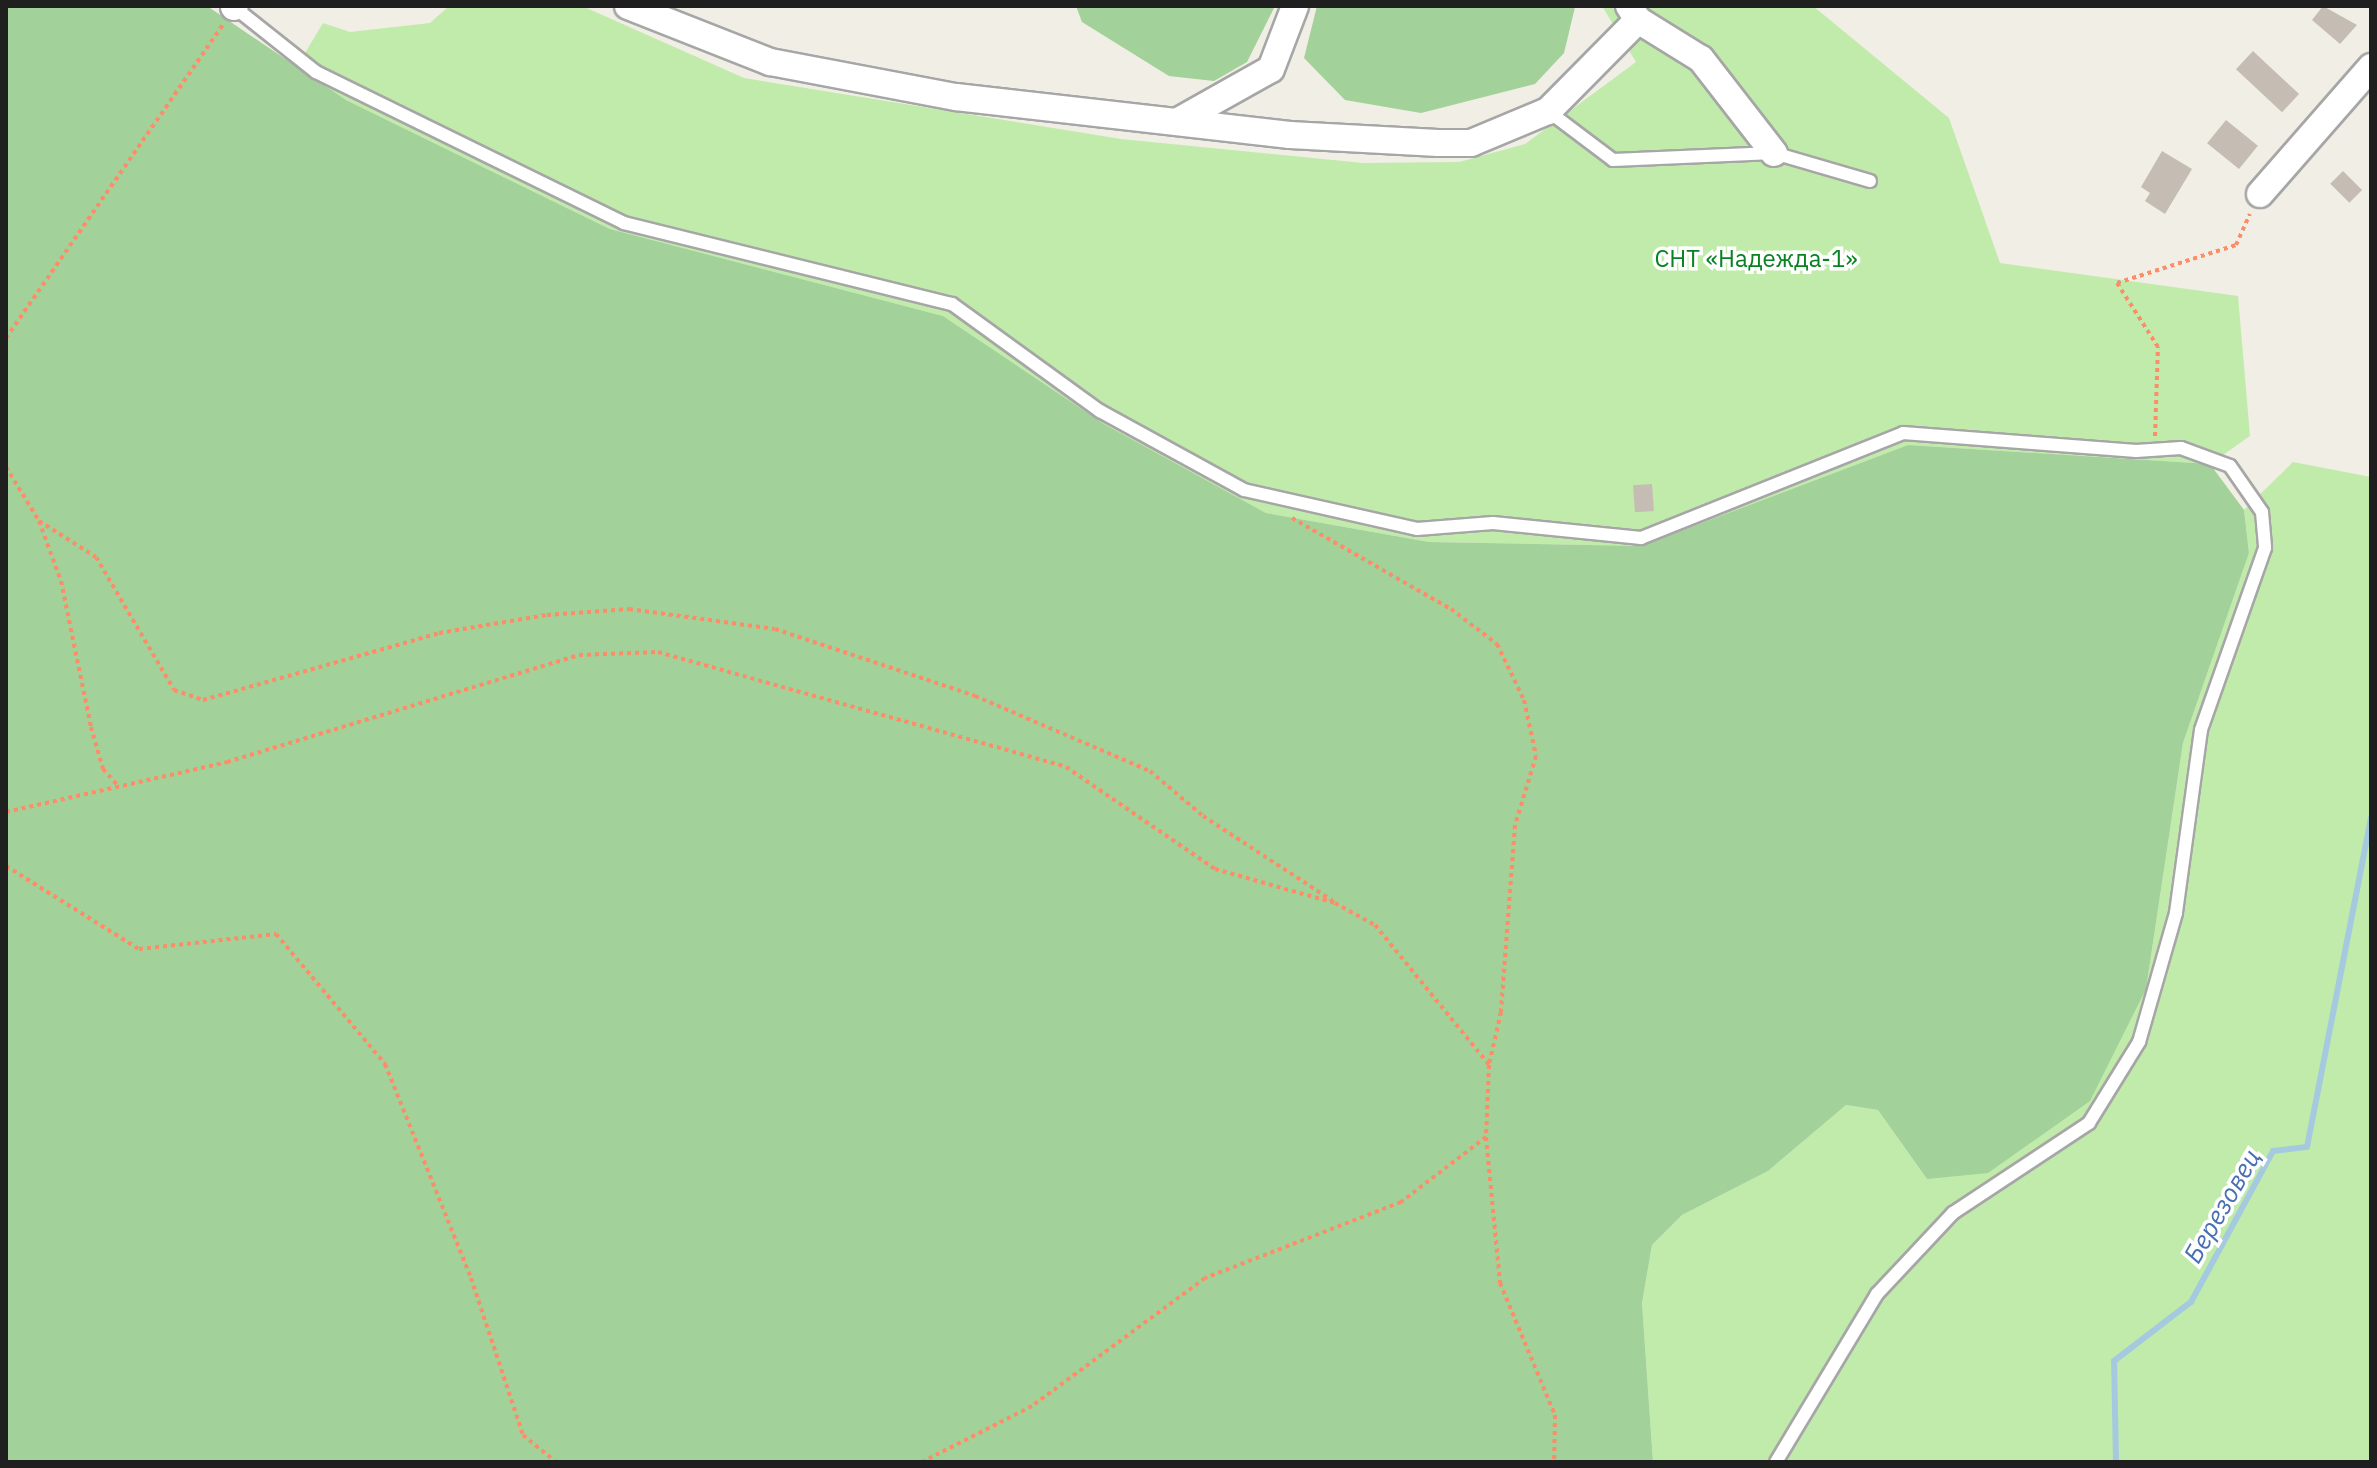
<!DOCTYPE html>
<html>
<head>
<meta charset="utf-8">
<style>
	body { margin:0 }
	#map { position:relative; width:2377px; height:1468px; overflow:hidden; background:#f0eee5; font-family:"IBM Plex Sans",sans-serif }
	div>[style] { position:absolute }
	.grass>* { inset:0; background:#c1ebaa }
	.forest>* { inset:0; background:#a2d199 }
	.stream>* { height:6px; margin:-3px; padding:0 3px; transform-origin:3px; border-radius:3px; background:#a5cadf }
	.building>* { inset:0; background:#c5bdb4; transform-origin:0 0 }
	.path>* { height:4px; margin-top:-2px; transform-origin:0; background:repeating-linear-gradient(90deg,#fd8c69 0 4px,transparent 0 8px) }
	.roads { filter:drop-shadow(2px 0 #a6a6a6) drop-shadow(-2px 0 #a6a6a6) drop-shadow(0 2px #a6a6a6) drop-shadow(0 -2px #a6a6a6) }
	.lane>* { height:12px; margin:-6px; padding:0 6px; transform-origin:6px; border-radius:6px; background:#fff }
	.street>* { height:26px; margin:-13px; padding:0 13px; transform-origin:13px; border-radius:13px; background:#fff }
	span { translate:-50% -50%; white-space:nowrap; text-align:center; line-height:1.15; -webkit-text-stroke:7px #fff; paint-order:stroke }
	.park-label { font-size:24px; color:#098223 }
	.water-label { font-size:26px; color:#486fb2; font-style:italic }
	.frame { position:absolute; inset:0; border:8px solid #1f1f1f; pointer-events:none }
</style>
</head>
<body>
<div id="map">
	<div class="grass">
		<i style="clip-path:polygon(449px 6px,582px 6px,744px 78px,1121px 139px,1363px 163px,1459px 162px,1525px 144px,1636px 62px,1602px 6px,1813px 6px,1949px 118px,2000px 263px,2238px 296px,2250px 436px,2210px 464px,1908px 445px,1641px 546px,1429px 542px,1266px 513px,1104px 424px,943px 316px,610px 229px,346px 100px,296px 68px,323px 23px,350px 32px,430px 23px)"></i>
		<i style="clip-path:polygon(2293px 462px,2371px 477px,2371px 1462px,1653px 1462px,1642px 1303px,1652px 1245px,1682px 1215px,1768px 1171px,1846px 1105px,1878px 1110px,1927px 1179px,2146px 989px,2183px 743px,2249px 553px,2244px 510px)"></i>
	</div>
	<div class="forest">
		<i style="clip-path:polygon(6px 6px,207px 6px,346px 100px,610px 229px,943px 316px,1104px 424px,1266px 513px,1429px 542px,1641px 546px,1908px 445px,2210px 464px,2244px 510px,2249px 553px,2183px 743px,2146px 989px,2090px 1101px,1988px 1173px,1927px 1179px,1878px 1110px,1846px 1105px,1768px 1171px,1682px 1215px,1652px 1245px,1642px 1303px,1653px 1462px,6px 1462px)"></i>
		<i style="clip-path:polygon(1076px 6px,1275px 6px,1247px 62px,1214px 81px,1169px 76px,1082px 22px)"></i>
		<i style="clip-path:polygon(1317px 6px,1575px 6px,1575px 7px,1564px 53px,1535px 84px,1421px 113px,1345px 100px,1304px 58px)"></i>
	</div>
	<div class="stream">
		<i style="left:2116px;top:1462px;width:101px;rotate:-91.1deg"></i>
		<i style="left:2114px;top:1361px;width:97px;rotate:-37.5deg"></i>
		<i style="left:2191px;top:1302px;width:172px;rotate:-61.5deg"></i>
		<i style="left:2273px;top:1151px;width:34px;rotate:-7deg"></i>
		<i style="left:2307px;top:1147px;width:335px;rotate:-79deg"></i>
	</div>
	<div class="building">
		<i style="clip-path:polygon(2323px 6px,2357px 25px,2340px 44px,2312px 20px)"></i>
		<i style="left:2253px;top:51px;width:63px;height:25px;rotate:43deg"></i>
		<i style="left:2226px;top:120px;width:41px;height:30px;rotate:39deg"></i>
		<i style="clip-path:polygon(2162px 151px,2192px 169px,2165px 214px,2145px 201px,2150px 193px,2141px 187px)"></i>
		<i style="left:2343px;top:171px;width:27px;height:18px;rotate:45deg"></i>
		<i style="left:1652px;top:484px;width:27px;height:19px;rotate:86deg"></i>
	</div>
	<div class="path">
		<i style="left:6px;top:338px;width:381px;rotate:-55.3deg"></i>
		<i style="left:2155px;top:436px;width:89px;rotate:-88.1deg"></i>
		<i style="left:2158px;top:347px;width:76px;rotate:-122.6deg"></i>
		<i style="left:2117px;top:283px;width:125px;rotate:-17.7deg"></i>
		<i style="left:2236px;top:245px;width:34px;rotate:-66deg"></i>
		<i style="left:6px;top:467px;width:63px;rotate:58.6deg"></i>
		<i style="left:39px;top:521px;width:64px;rotate:69.9deg"></i>
		<i style="left:61px;top:581px;width:149px;rotate:78.4deg"></i>
		<i style="left:91px;top:727px;width:44px;rotate:74.1deg"></i>
		<i style="left:103px;top:769px;width:24px;rotate:48deg"></i>
		<i style="left:1292px;top:518px;width:183px;rotate:29.8deg"></i>
		<i style="left:1451px;top:609px;width:58px;rotate:37.3deg"></i>
		<i style="left:1497px;top:644px;width:62px;rotate:64.3deg"></i>
		<i style="left:1524px;top:700px;width:57px;rotate:77.9deg"></i>
		<i style="left:1536px;top:756px;width:72px;rotate:106.9deg"></i>
		<i style="left:1515px;top:825px;width:188px;rotate:94.3deg"></i>
		<i style="left:1501px;top:1012px;width:54px;rotate:102.8deg"></i>
		<i style="left:39px;top:521px;width:67px;rotate:32.3deg"></i>
		<i style="left:96px;top:557px;width:154px;rotate:59.6deg"></i>
		<i style="left:174px;top:690px;width:31px;rotate:19deg"></i>
		<i style="left:203px;top:700px;width:245px;rotate:-15.8deg"></i>
		<i style="left:439px;top:633px;width:109px;rotate:-9.5deg"></i>
		<i style="left:547px;top:615px;width:82px;rotate:-4.2deg"></i>
		<i style="left:629px;top:609px;width:147px;rotate:7.8deg"></i>
		<i style="left:775px;top:629px;width:211px;rotate:18.5deg"></i>
		<i style="left:975px;top:696px;width:190px;rotate:23.2deg"></i>
		<i style="left:1150px;top:771px;width:70px;rotate:40.3deg"></i>
		<i style="left:1203px;top:816px;width:155px;rotate:33.2deg"></i>
		<i style="left:6px;top:812px;width:227px;rotate:-12.7deg"></i>
		<i style="left:227px;top:762px;width:368px;rotate:-16.9deg"></i>
		<i style="left:579px;top:655px;width:79px;rotate:-2.2deg"></i>
		<i style="left:658px;top:652px;width:424px;rotate:15.7deg"></i>
		<i style="left:1066px;top:767px;width:181px;rotate:34.4deg"></i>
		<i style="left:1215px;top:869px;width:125px;rotate:15.8deg"></i>
		<i style="left:1335px;top:903px;width:46px;rotate:28.8deg"></i>
		<i style="left:1375px;top:925px;width:181px;rotate:50.8deg"></i>
		<i style="left:1489px;top:1065px;width:72px;rotate:92.4deg"></i>
		<i style="left:1486px;top:1137px;width:107px;rotate:142.6deg"></i>
		<i style="left:1401px;top:1202px;width:210px;rotate:158.8deg"></i>
		<i style="left:1205px;top:1278px;width:215px;rotate:143.5deg"></i>
		<i style="left:1032px;top:1406px;width:123px;rotate:153deg"></i>
		<i style="left:6px;top:866px;width:157px;rotate:32deg"></i>
		<i style="left:139px;top:949px;width:138px;rotate:-6.2deg"></i>
		<i style="left:276px;top:934px;width:170px;rotate:50deg"></i>
		<i style="left:385px;top:1064px;width:231px;rotate:68.1deg"></i>
		<i style="left:471px;top:1278px;width:165px;rotate:71.7deg"></i>
		<i style="left:523px;top:1435px;width:43px;rotate:39.3deg"></i>
		<i style="left:1486px;top:1137px;width:147px;rotate:84.5deg"></i>
		<i style="left:1500px;top:1283px;width:143px;rotate:67.4deg"></i>
		<i style="left:1555px;top:1415px;width:47px;rotate:91.2deg"></i>
	</div>
	<div class="roads">
		<div class="lane">
			<i style="left:234px;top:7px;width:105px;rotate:38.4deg"></i>
			<i style="left:316px;top:72px;width:343px;rotate:26.1deg"></i>
			<i style="left:624px;top:223px;width:338px;rotate:13.9deg"></i>
			<i style="left:952px;top:304px;width:183px;rotate:35.9deg"></i>
			<i style="left:1100px;top:411px;width:164px;rotate:28.7deg"></i>
			<i style="left:1244px;top:490px;width:177px;rotate:12.7deg"></i>
			<i style="left:1417px;top:529px;width:76px;rotate:-4.5deg"></i>
			<i style="left:1493px;top:523px;width:149px;rotate:5.8deg"></i>
			<i style="left:1641px;top:538px;width:282px;rotate:-21.8deg"></i>
			<i style="left:1903px;top:433px;width:234px;rotate:4.4deg"></i>
			<i style="left:2136px;top:451px;width:45px;rotate:-3.8deg"></i>
			<i style="left:2181px;top:448px;width:52px;rotate:20.2deg"></i>
			<i style="left:2230px;top:466px;width:56px;rotate:55.2deg"></i>
			<i style="left:2262px;top:512px;width:36px;rotate:85deg"></i>
			<i style="left:2265px;top:548px;width:193px;rotate:109.4deg"></i>
			<i style="left:2201px;top:730px;width:185px;rotate:97.8deg"></i>
			<i style="left:2176px;top:913px;width:134px;rotate:106deg"></i>
			<i style="left:2139px;top:1042px;width:95px;rotate:121.7deg"></i>
			<i style="left:2089px;top:1123px;width:163px;rotate:146.5deg"></i>
			<i style="left:1953px;top:1213px;width:111px;rotate:133.2deg"></i>
			<i style="left:1877px;top:1294px;width:196px;rotate:121deg"></i>
			<i style="left:1548px;top:111px;width:81px;rotate:37deg"></i>
			<i style="left:1613px;top:160px;width:161px;rotate:-2.5deg"></i>
			<i style="left:1774px;top:153px;width:100px;rotate:16.3deg"></i>
		</div>
		<div class="street">
			<i style="left:628px;top:6px;width:153px;rotate:21.5deg"></i>
			<i style="left:770px;top:62px;width:189px;rotate:10.7deg"></i>
			<i style="left:956px;top:97px;width:336px;rotate:6.5deg"></i>
			<i style="left:1290px;top:135px;width:148px;rotate:3.1deg"></i>
			<i style="left:1438px;top:143px;width:33px"></i>
			<i style="left:1471px;top:143px;width:83px;rotate:-22.6deg"></i>
			<i style="left:1548px;top:111px;width:128px;rotate:-45.3deg"></i>
			<i style="left:1629px;top:6px;width:17px;rotate:57deg"></i>
			<i style="left:1638px;top:20px;width:74px;rotate:31.8deg"></i>
			<i style="left:1701px;top:59px;width:119px;rotate:52.2deg"></i>
			<i style="left:234px;top:7px;width:1px;rotate:-45deg"></i>
			<i style="left:1180px;top:120px;width:104px;rotate:-29.3deg"></i>
			<i style="left:1271px;top:69px;width:67px;rotate:-69.1deg"></i>
			<i style="left:2260px;top:194px;width:169px;rotate:-48.8deg"></i>
		</div>
	</div>
	<div class="park-label">
		<span style="left:1756px;top:259px">СНТ «Надежда-1»</span>
	</div>
	<div class="water-label">
		<span style="left:2222px;top:1206px;rotate:-60deg">Березовец</span>
	</div>
	<div class="frame"></div>
</div>
</body>
</html>
